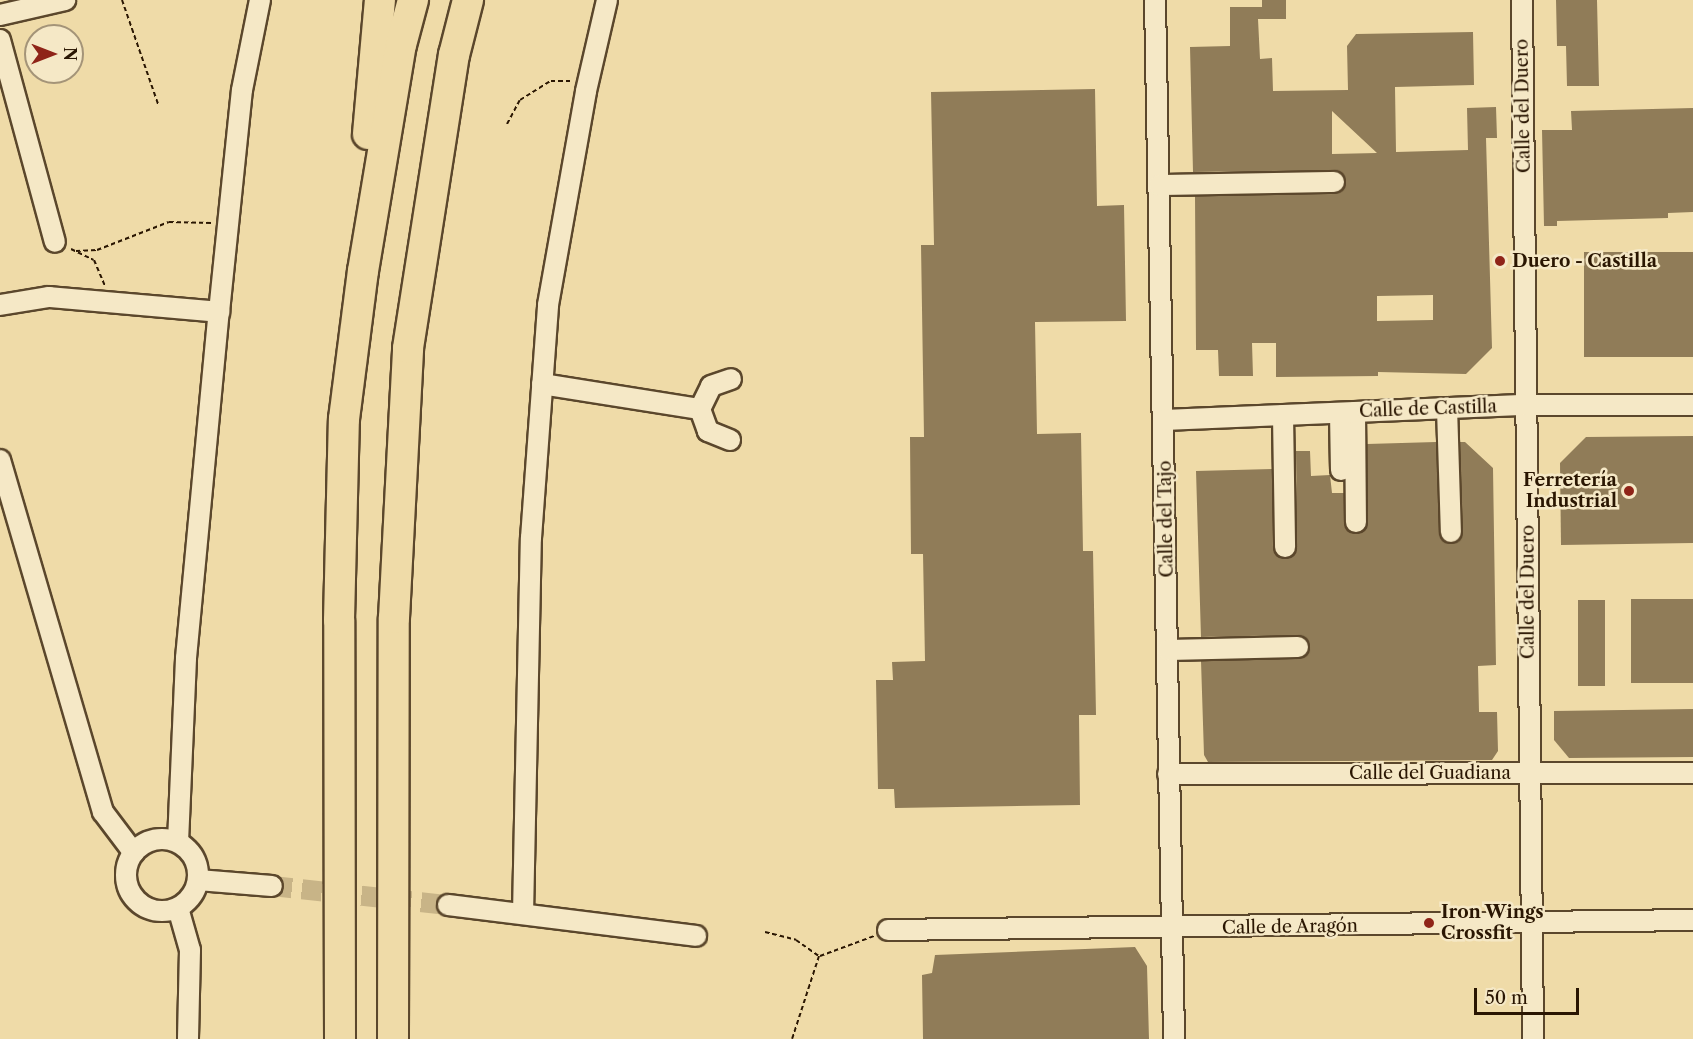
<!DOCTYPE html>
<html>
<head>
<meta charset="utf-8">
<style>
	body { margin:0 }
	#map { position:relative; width:1693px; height:1039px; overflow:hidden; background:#efdba8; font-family:"Libre Caslon Text",serif }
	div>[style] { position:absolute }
	.building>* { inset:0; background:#907c58; transform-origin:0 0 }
	.minor-tunnel>* { height:20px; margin-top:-10px; transform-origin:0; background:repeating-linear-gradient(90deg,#c8b487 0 20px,transparent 0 30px) }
	.path>* { height:2px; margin-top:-1px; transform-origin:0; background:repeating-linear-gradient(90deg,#2a1602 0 4.5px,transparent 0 7.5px) }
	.roads { filter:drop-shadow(2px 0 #5b472c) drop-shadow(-2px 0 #5b472c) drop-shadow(0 2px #5b472c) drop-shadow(0 -2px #5b472c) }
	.minor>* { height:20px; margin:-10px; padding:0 10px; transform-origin:10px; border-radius:10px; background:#f5e8c6 }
	.minor>.ring { margin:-10px; padding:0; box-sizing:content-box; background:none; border:20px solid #f5e8c6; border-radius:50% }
	.highway>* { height:30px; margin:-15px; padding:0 15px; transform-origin:15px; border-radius:15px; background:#efdba8 }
	.dots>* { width:16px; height:16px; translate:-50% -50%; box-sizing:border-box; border:3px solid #f5e8c6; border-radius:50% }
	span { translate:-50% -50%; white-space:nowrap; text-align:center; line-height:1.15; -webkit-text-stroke:5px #f5e8c6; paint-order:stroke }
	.street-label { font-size:18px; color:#2a1602 }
	.poi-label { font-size:18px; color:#2a1602; font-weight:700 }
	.left { translate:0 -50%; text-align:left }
	.right { translate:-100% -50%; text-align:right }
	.north { position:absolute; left:24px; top:24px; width:60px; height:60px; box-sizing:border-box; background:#f5e8c6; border:2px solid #a49478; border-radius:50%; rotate:90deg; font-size:16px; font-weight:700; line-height:24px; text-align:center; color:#2a1602 }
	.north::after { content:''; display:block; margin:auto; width:21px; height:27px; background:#8f2418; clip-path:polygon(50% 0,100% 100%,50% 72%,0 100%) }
	.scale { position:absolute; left:1474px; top:988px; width:105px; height:27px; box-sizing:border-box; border:3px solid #2a1602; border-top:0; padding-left:8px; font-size:18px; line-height:21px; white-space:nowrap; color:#2a1602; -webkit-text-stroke:4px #f5e8c6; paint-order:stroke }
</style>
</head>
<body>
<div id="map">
	<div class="building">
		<i style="clip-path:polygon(evenodd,1262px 0,1286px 0,1286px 19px,1258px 19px,1260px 59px,1272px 58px,1273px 91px,1348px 90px,1347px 46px,1356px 34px,1473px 32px,1474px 85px,1395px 87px,1396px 152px,1468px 150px,1467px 108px,1496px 107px,1497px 138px,1486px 138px,1492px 348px,1466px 374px,1378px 372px,1378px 376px,1276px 377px,1276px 343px,1252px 343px,1253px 376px,1219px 376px,1218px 350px,1196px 350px,1195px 196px,1334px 194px,1341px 192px,1346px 182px,1344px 175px,1334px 170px,1193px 172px,1190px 47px,1230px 46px,1230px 7px,1262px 7px,1262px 0,1332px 111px,1377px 153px,1332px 154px,1332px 111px,1262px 0,1433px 295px,1433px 320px,1377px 321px,1377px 296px,1433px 295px)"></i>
		<i style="clip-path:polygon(1556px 0,1597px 0,1599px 86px,1567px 86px,1566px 46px,1557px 46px)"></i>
		<i style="clip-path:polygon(1095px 89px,1097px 206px,1124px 205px,1126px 321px,1035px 322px,1037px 434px,1081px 433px,1083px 551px,1093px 551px,1096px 715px,1079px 715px,1080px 805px,895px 808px,894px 789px,878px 789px,876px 680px,893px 680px,892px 662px,925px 661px,923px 554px,911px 554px,910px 437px,924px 437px,921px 245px,934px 245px,931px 92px)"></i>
		<i style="clip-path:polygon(1693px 108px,1693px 212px,1668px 213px,1668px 218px,1557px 221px,1557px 226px,1544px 226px,1542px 130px,1572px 130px,1571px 111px)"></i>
		<i style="left:1693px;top:252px;width:105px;height:109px;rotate:90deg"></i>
		<i style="clip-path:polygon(1693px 436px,1693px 543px,1561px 545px,1560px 463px,1586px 437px)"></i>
		<i style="clip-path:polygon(1436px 442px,1439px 532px,1446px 543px,1458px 542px,1463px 532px,1460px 442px,1465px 442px,1493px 468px,1496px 665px,1478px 666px,1479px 712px,1497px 712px,1498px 751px,1492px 760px,1208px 762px,1204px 755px,1201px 661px,1298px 659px,1308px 653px,1310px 646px,1304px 637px,1298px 635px,1201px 637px,1196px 471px,1272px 469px,1273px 548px,1279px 557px,1286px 559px,1295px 553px,1297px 547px,1296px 451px,1310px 451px,1311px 476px,1330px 475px,1332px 493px,1344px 493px,1345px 528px,1357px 534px,1366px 528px,1368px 522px,1367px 444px)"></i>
		<i style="left:1693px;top:599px;width:84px;height:62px;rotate:90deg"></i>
		<i style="left:1578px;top:600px;width:27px;height:86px"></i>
		<i style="clip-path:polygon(1693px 709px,1693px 757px,1569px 758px,1554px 740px,1554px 711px)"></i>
		<i style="clip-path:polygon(1135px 947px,1147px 966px,1149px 1039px,923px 1039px,922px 975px,932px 973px,935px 955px)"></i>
	</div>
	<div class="minor-tunnel">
		<i style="left:272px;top:886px;width:177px;rotate:6.2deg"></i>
	</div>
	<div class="path">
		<i style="left:122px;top:0;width:110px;rotate:70.9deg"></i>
		<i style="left:507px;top:124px;width:27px;rotate:-62deg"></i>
		<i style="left:520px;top:100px;width:36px;rotate:-32deg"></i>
		<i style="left:551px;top:81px;width:22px"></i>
		<i style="left:71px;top:249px;width:25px;rotate:26deg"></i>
		<i style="left:94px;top:260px;width:28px;rotate:67deg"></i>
		<i style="left:76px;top:251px;width:21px;rotate:-3deg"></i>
		<i style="left:97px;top:250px;width:77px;rotate:-21.3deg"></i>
		<i style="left:169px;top:222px;width:43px;rotate:1.3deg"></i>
		<i style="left:765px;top:932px;width:32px;rotate:14deg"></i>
		<i style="left:796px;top:940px;width:28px;rotate:35deg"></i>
		<i style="left:819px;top:956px;width:87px;rotate:108deg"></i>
		<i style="left:820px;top:956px;width:58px;rotate:-20.3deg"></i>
	</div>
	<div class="roads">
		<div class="minor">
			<i style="left:1155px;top:0;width:1039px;rotate:88.95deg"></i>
			<i style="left:1522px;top:0;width:1039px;rotate:89.39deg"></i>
			<i style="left:0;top:15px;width:67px;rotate:-13deg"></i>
			<i style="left:0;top:40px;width:209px;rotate:74.8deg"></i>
			<i style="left:1159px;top:185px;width:175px;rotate:-1deg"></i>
			<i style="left:0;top:305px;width:50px;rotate:-9.3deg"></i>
			<i style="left:49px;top:297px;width:171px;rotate:5deg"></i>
			<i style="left:542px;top:384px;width:160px;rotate:9deg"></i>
			<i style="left:1447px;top:408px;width:124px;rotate:88.2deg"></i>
			<i style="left:1355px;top:412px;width:110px;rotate:89.5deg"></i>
			<i style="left:1340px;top:413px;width:57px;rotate:89deg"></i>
			<i style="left:1283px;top:415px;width:132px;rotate:89.1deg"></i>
			<i style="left:1164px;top:420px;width:363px;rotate:-2.4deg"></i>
			<i style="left:1527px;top:405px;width:166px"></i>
			<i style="left:730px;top:440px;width:24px;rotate:-158deg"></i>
			<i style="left:708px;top:431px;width:23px;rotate:-110deg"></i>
			<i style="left:700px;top:409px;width:25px;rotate:-64deg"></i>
			<i style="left:711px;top:386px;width:21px;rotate:-19deg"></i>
			<i style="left:0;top:460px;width:367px;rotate:73.7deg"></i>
			<i style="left:103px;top:812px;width:51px;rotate:52.9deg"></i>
			<i style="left:1168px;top:650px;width:130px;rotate:-1.3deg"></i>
			<i style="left:1168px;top:774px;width:525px;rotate:-0.11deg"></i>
			<i class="ring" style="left:126px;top:839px;width:52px;height:52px"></i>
			<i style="left:178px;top:842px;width:184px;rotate:-87.5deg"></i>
			<i style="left:186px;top:658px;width:348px;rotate:-84.6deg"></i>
			<i style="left:219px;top:312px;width:223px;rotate:-84.1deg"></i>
			<i style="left:242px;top:90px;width:92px;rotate:-78.7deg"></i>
			<i style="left:198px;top:880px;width:74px;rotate:4.6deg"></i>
			<i style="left:448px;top:905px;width:250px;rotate:7.1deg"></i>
			<i style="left:178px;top:908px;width:44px;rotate:74.1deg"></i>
			<i style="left:190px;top:950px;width:89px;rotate:91.3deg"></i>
			<i style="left:523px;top:914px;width:376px;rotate:-88.8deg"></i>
			<i style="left:531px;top:538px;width:234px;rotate:-85.8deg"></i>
			<i style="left:548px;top:305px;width:217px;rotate:-79.9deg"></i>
			<i style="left:586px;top:91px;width:93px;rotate:-77deg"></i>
			<i style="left:888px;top:930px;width:805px;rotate:-0.71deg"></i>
		</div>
		<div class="highway">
			<i style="left:368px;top:134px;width:135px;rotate:-84.9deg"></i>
			<i style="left:340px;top:1039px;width:419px;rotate:-90.1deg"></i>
			<i style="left:339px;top:620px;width:201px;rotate:-88.6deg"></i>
			<i style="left:344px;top:419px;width:149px;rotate:-82.7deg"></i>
			<i style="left:363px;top:271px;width:229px;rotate:-80.5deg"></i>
			<i style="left:401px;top:45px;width:47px;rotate:-75.1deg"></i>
			<i style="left:393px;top:1039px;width:421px;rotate:-89.9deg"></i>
			<i style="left:394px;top:618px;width:270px;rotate:-87deg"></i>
			<i style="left:408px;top:348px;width:297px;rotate:-81.1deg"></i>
			<i style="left:454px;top:55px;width:57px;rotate:-75.7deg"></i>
		</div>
	</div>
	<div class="dots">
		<i style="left:1500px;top:261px;background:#8f2418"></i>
		<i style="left:1629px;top:491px;background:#8f2418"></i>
		<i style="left:1429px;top:923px;background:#8f2418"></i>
	</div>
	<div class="street-label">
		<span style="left:1523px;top:106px;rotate:-91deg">Calle del Duero</span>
		<span style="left:1428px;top:409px;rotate:-2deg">Calle de Castilla</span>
		<span style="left:1166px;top:519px;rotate:-91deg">Calle del Tajo</span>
		<span style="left:1528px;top:592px;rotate:-90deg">Calle del Duero</span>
		<span style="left:1430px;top:773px">Calle del Guadiana</span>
		<span style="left:1290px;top:927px;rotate:-1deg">Calle de Aragón</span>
	</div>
	<div class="poi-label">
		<span class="left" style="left:1512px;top:261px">Duero - Castilla</span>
		<span class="right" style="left:1617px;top:491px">Ferretería<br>Industrial</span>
		<span class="left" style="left:1441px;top:923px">Iron Wings<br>Crossfit</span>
	</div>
	<div class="north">N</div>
	<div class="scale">50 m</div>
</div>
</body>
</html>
